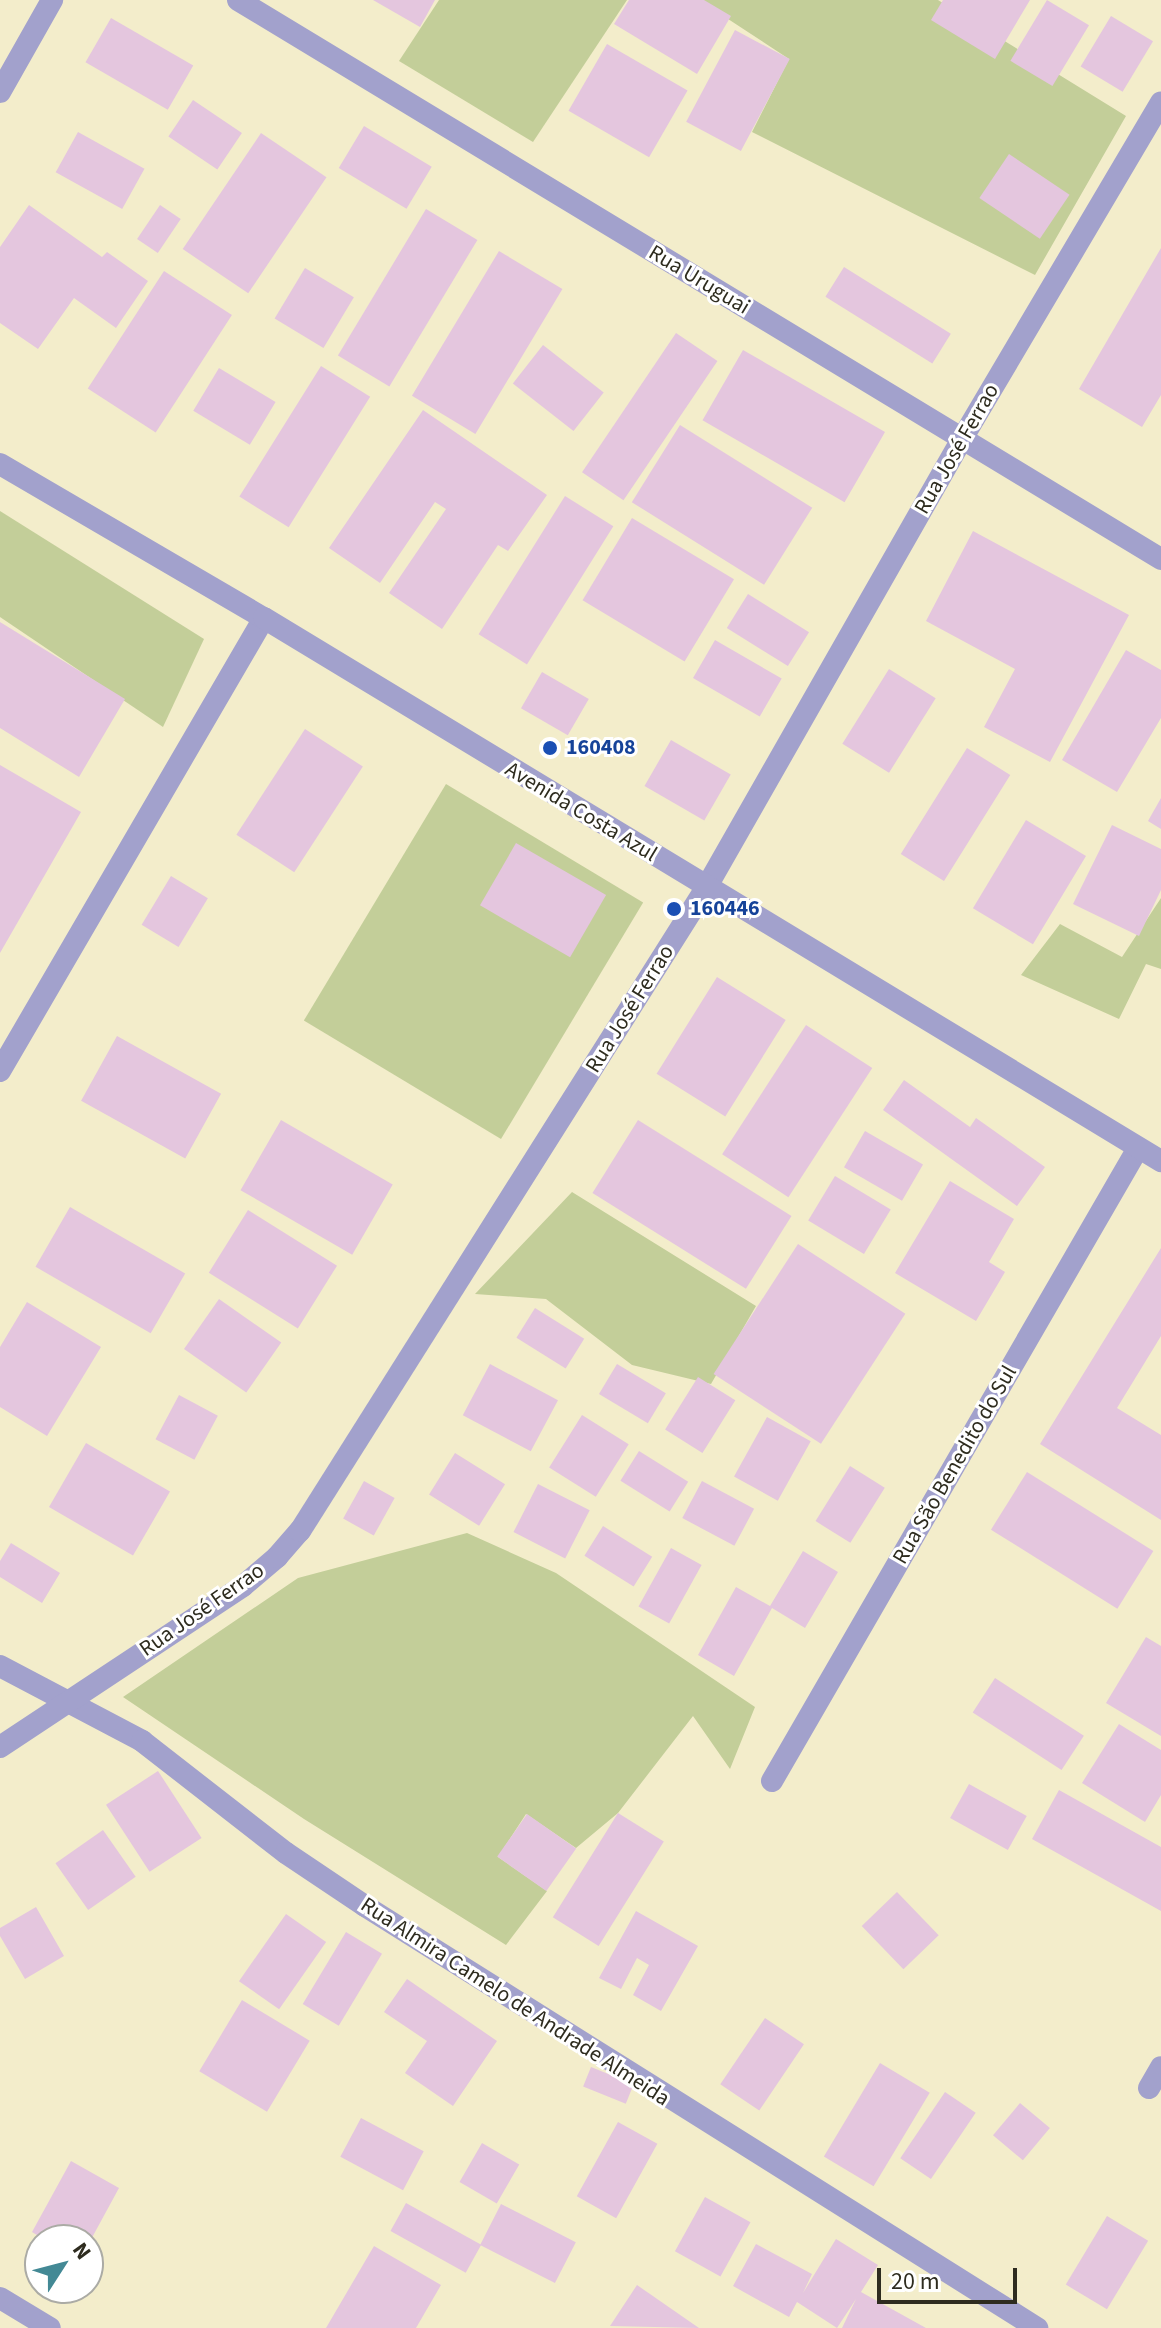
<!DOCTYPE html>
<html>
<head>
<meta charset="utf-8">
<style>
	body { margin:0 }
	#map { position:relative; width:1161px; height:2328px; overflow:hidden; background:#f3edcb; font-family:"Source Sans 3",sans-serif }
	div>[style] { position:absolute }
	.green>* { inset:0; background:#c3ce99; transform-origin:0 0 }
	.building>* { inset:0; background:#e4c6de; transform-origin:0 0 }
	.minor>* { height:22px; margin:-11px; padding:0 11px; transform-origin:11px; border-radius:11px; background:#a2a1cc }
	.tertiary>* { height:22px; margin:-11px; padding:0 11px; transform-origin:11px; border-radius:11px; background:#a2a1cc }
	.dots>* { width:22px; height:22px; translate:-50% -50%; box-sizing:border-box; border:4px solid #fff; border-radius:50% }
	span { translate:-50% -50%; white-space:nowrap; text-align:center; line-height:1.15; -webkit-text-stroke:6px #fff; paint-order:stroke }
	.street-label { font-size:22px; color:#2e2c1f }
	.transit-label { font-size:22px; color:#164399; font-weight:700 }
	.left { translate:0 -50%; text-align:left }
	.north { position:absolute; left:24px; top:2224px; width:80px; height:80px; box-sizing:border-box; background:#fff; border:2px solid #ababa5; border-radius:50%; rotate:54deg; font-size:22px; font-weight:700; line-height:32px; text-align:center; color:#2e2c1f }
	.north::after { content:''; display:block; margin:auto; width:28px; height:36px; background:#438995; clip-path:polygon(50% 0,100% 100%,50% 72%,0 100%) }
	.scale { position:absolute; left:877px; top:2268px; width:140px; height:36px; box-sizing:border-box; border:4px solid #2e2c1f; border-top:0; padding-left:10px; font-size:24px; line-height:28px; white-space:nowrap; color:#2e2c1f; -webkit-text-stroke:6px #fff; paint-order:stroke }
</style>
</head>
<body>
<div id="map">
	<div class="green">
		<i style="clip-path:polygon(439px 0,627px 0,533px 142px,399px 61px)"></i>
		<i style="clip-path:polygon(699px 0,938px 0,1126px 116px,1035px 275px,752px 132px,789px 59px)"></i>
		<i style="clip-path:polygon(0 511px,204px 639px,163px 727px,0 617px)"></i>
		<i style="left:446px;top:784px;width:230px;height:276px;rotate:31deg"></i>
		<i style="clip-path:polygon(1161px 898px,1161px 969px,1146px 964px,1119px 1019px,1021px 975px,1060px 924px,1122px 957px)"></i>
		<i style="clip-path:polygon(572px 1192px,756px 1306px,711px 1384px,632px 1365px,546px 1299px,475px 1294px)"></i>
		<i style="clip-path:polygon(467px 1533px,556px 1573px,755px 1707px,730px 1769px,693px 1716px,618px 1813px,576px 1848px,526px 1814px,498px 1857px,547px 1891px,506px 1945px,304px 1819px,123px 1697px,298px 1578px)"></i>
	</div>
	<div class="building">
		<i style="clip-path:polygon(373px 0,435px 0,420px 27px)"></i>
		<i style="clip-path:polygon(629px 0,704px 0,731px 16px,697px 74px,614px 24px)"></i>
		<i style="clip-path:polygon(943px 0,1030px 0,995px 59px,931px 20px)"></i>
		<i style="left:1047px;top:0;width:49px;height:71px;rotate:31deg"></i>
		<i style="left:1111px;top:16px;width:49px;height:59px;rotate:31deg"></i>
		<i style="left:111px;top:18px;width:95px;height:51px;rotate:30deg"></i>
		<i style="left:735px;top:30px;width:62px;height:104px;rotate:28deg"></i>
		<i style="left:607px;top:44px;width:93px;height:77px;rotate:30deg"></i>
		<i style="left:193px;top:100px;width:59px;height:44px;rotate:34deg"></i>
		<i style="left:364px;top:126px;width:79px;height:49px;rotate:31deg"></i>
		<i style="left:78px;top:132px;width:76px;height:46px;rotate:29deg"></i>
		<i style="left:261px;top:133px;width:79px;height:140px;rotate:34deg"></i>
		<i style="left:1009px;top:154px;width:73px;height:53px;rotate:34deg"></i>
		<i style="clip-path:polygon(29px 205px,102px 257px,107px 252px,148px 281px,116px 328px,74px 298px,38px 349px,0 323px,0 247px)"></i>
		<i style="left:160px;top:205px;width:25px;height:41px;rotate:34deg"></i>
		<i style="left:426px;top:209px;width:60px;height:171px;rotate:31deg"></i>
		<i style="clip-path:polygon(1161px 248px,1161px 395px,1142px 427px,1079px 389px)"></i>
		<i style="left:499px;top:251px;width:74px;height:169px;rotate:31deg"></i>
		<i style="left:844px;top:267px;width:126px;height:35px;rotate:32deg"></i>
		<i style="left:305px;top:268px;width:57px;height:59px;rotate:31deg"></i>
		<i style="left:164px;top:271px;width:81px;height:140px;rotate:33deg"></i>
		<i style="left:676px;top:333px;width:50px;height:168px;rotate:34deg"></i>
		<i style="left:543px;top:345px;width:77px;height:49px;rotate:38deg"></i>
		<i style="left:743px;top:350px;width:164px;height:81px;rotate:30deg"></i>
		<i style="left:321px;top:366px;width:58px;height:154px;rotate:32deg"></i>
		<i style="left:219px;top:368px;width:66px;height:50px;rotate:31deg"></i>
		<i style="clip-path:polygon(423px 410px,547px 495px,508px 551px,498px 545px,442px 629px,389px 593px,446px 509px,435px 502px,380px 583px,329px 548px)"></i>
		<i style="left:680px;top:425px;width:156px;height:91px;rotate:32deg"></i>
		<i style="left:565px;top:496px;width:57px;height:163px;rotate:32deg"></i>
		<i style="left:632px;top:518px;width:119px;height:96px;rotate:31deg"></i>
		<i style="clip-path:polygon(973px 531px,1129px 615px,1050px 762px,984px 727px,1015px 669px,926px 621px)"></i>
		<i style="left:748px;top:594px;width:72px;height:40px;rotate:32deg"></i>
		<i style="clip-path:polygon(0 622px,125px 699px,79px 777px,0 728px)"></i>
		<i style="left:715px;top:640px;width:77px;height:44px;rotate:30deg"></i>
		<i style="clip-path:polygon(1126px 650px,1161px 670px,1161px 718px,1117px 792px,1062px 760px)"></i>
		<i style="left:889px;top:669px;width:55px;height:88px;rotate:32deg"></i>
		<i style="left:542px;top:672px;width:54px;height:42px;rotate:30deg"></i>
		<i style="left:305px;top:729px;width:69px;height:126px;rotate:33deg"></i>
		<i style="left:671px;top:740px;width:69px;height:53px;rotate:30deg"></i>
		<i style="left:967px;top:748px;width:51px;height:125px;rotate:32deg"></i>
		<i style="clip-path:polygon(0 765px,81px 812px,0 953px)"></i>
		<i style="clip-path:polygon(1161px 798px,1161px 829px,1148px 821px)"></i>
		<i style="left:1026px;top:820px;width:70px;height:103px;rotate:31deg"></i>
		<i style="clip-path:polygon(1112px 825px,1161px 849px,1161px 890px,1139px 936px,1073px 904px)"></i>
		<i style="left:516px;top:843px;width:104px;height:72px;rotate:30deg"></i>
		<i style="left:171px;top:876px;width:43px;height:57px;rotate:31deg"></i>
		<i style="left:717px;top:977px;width:81px;height:114px;rotate:32deg"></i>
		<i style="left:806px;top:1025px;width:79px;height:154px;rotate:33deg"></i>
		<i style="left:117px;top:1036px;width:119px;height:74px;rotate:29deg"></i>
		<i style="clip-path:polygon(904px 1080px,970px 1127px,976px 1118px,1045px 1167px,1017px 1206px,883px 1110px)"></i>
		<i style="left:281px;top:1120px;width:129px;height:81px;rotate:30deg"></i>
		<i style="left:638px;top:1120px;width:181px;height:86px;rotate:32deg"></i>
		<i style="left:865px;top:1131px;width:67px;height:42px;rotate:30deg"></i>
		<i style="left:835px;top:1176px;width:65px;height:52px;rotate:31deg"></i>
		<i style="clip-path:polygon(950px 1181px,1014px 1219px,989px 1262px,1005px 1272px,976px 1321px,895px 1273px)"></i>
		<i style="left:70px;top:1207px;width:133px;height:69px;rotate:30deg"></i>
		<i style="left:248px;top:1210px;width:105px;height:74px;rotate:32deg"></i>
		<i style="left:798px;top:1244px;width:128px;height:155px;rotate:33deg"></i>
		<i style="clip-path:polygon(1161px 1248px,1161px 1336px,1117px 1408px,1161px 1435px,1161px 1520px,1040px 1444px)"></i>
		<i style="left:219px;top:1299px;width:76px;height:61px;rotate:35deg"></i>
		<i style="clip-path:polygon(27px 1302px,101px 1347px,47px 1436px,0 1407px,0 1347px)"></i>
		<i style="left:535px;top:1308px;width:58px;height:35px;rotate:32deg"></i>
		<i style="left:490px;top:1364px;width:77px;height:58px;rotate:28deg"></i>
		<i style="left:617px;top:1364px;width:57px;height:35px;rotate:31deg"></i>
		<i style="left:698px;top:1377px;width:44px;height:62px;rotate:32deg"></i>
		<i style="left:179px;top:1395px;width:44px;height:50px;rotate:28deg"></i>
		<i style="left:582px;top:1415px;width:55px;height:62px;rotate:32deg"></i>
		<i style="left:767px;top:1417px;width:50px;height:68px;rotate:29deg"></i>
		<i style="left:86px;top:1443px;width:97px;height:74px;rotate:30deg"></i>
		<i style="left:639px;top:1451px;width:58px;height:35px;rotate:32deg"></i>
		<i style="left:455px;top:1453px;width:59px;height:49px;rotate:32deg"></i>
		<i style="left:850px;top:1466px;width:41px;height:65px;rotate:32deg"></i>
		<i style="left:1027px;top:1472px;width:149px;height:68px;rotate:32deg"></i>
		<i style="left:364px;top:1481px;width:35px;height:43px;rotate:29deg"></i>
		<i style="left:702px;top:1481px;width:59px;height:42px;rotate:28deg"></i>
		<i style="left:538px;top:1484px;width:58px;height:54px;rotate:27deg"></i>
		<i style="left:603px;top:1526px;width:58px;height:35px;rotate:32deg"></i>
		<i style="clip-path:polygon(11px 1543px,60px 1573px,42px 1603px,0 1577px,0 1561px)"></i>
		<i style="left:671px;top:1548px;width:35px;height:67px;rotate:29deg"></i>
		<i style="clip-path:polygon(803px 1551px,838px 1572px,805px 1628px,772px 1608px,734px 1676px,698px 1655px,736px 1587px,770px 1606px)"></i>
		<i style="clip-path:polygon(1146px 1637px,1161px 1646px,1161px 1736px,1106px 1703px)"></i>
		<i style="left:995px;top:1678px;width:106px;height:41px;rotate:33deg"></i>
		<i style="clip-path:polygon(1119px 1724px,1161px 1750px,1161px 1795px,1145px 1822px,1082px 1783px)"></i>
		<i style="left:158px;top:1771px;width:80px;height:62px;rotate:57deg"></i>
		<i style="left:969px;top:1784px;width:66px;height:39px;rotate:29deg"></i>
		<i style="clip-path:polygon(1059px 1790px,1161px 1847px,1161px 1911px,1032px 1839px)"></i>
		<i style="left:618px;top:1813px;width:54px;height:123px;rotate:32deg"></i>
		<i style="left:527px;top:1814px;width:60px;height:52px;rotate:35deg"></i>
		<i style="left:103px;top:1830px;width:57px;height:58px;rotate:55deg"></i>
		<i style="left:897px;top:1892px;width:60px;height:49px;rotate:46deg"></i>
		<i style="clip-path:polygon(36px 1907px,64px 1956px,25px 1979px,0 1936px,0 1928px)"></i>
		<i style="clip-path:polygon(636px 1911px,698px 1946px,661px 2011px,633px 1995px,649px 1965px,637px 1958px,621px 1989px,599px 1978px)"></i>
		<i style="left:286px;top:1914px;width:49px;height:82px;rotate:35deg"></i>
		<i style="left:346px;top:1932px;width:42px;height:84px;rotate:31deg"></i>
		<i style="clip-path:polygon(407px 1979px,497px 2041px,453px 2106px,405px 2073px,427px 2041px,384px 2012px)"></i>
		<i style="left:242px;top:2000px;width:79px;height:83px;rotate:31deg"></i>
		<i style="left:765px;top:2018px;width:47px;height:80px;rotate:34deg"></i>
		<i style="left:880px;top:2063px;width:58px;height:109px;rotate:31deg"></i>
		<i style="left:591px;top:2067px;width:46px;height:21px;rotate:22deg"></i>
		<i style="left:945px;top:2092px;width:37px;height:80px;rotate:34deg"></i>
		<i style="left:1020px;top:2103px;width:39px;height:42px;rotate:40deg"></i>
		<i style="left:361px;top:2118px;width:71px;height:44px;rotate:28deg"></i>
		<i style="left:618px;top:2122px;width:45px;height:85px;rotate:29deg"></i>
		<i style="left:482px;top:2143px;width:43px;height:45px;rotate:30deg"></i>
		<i style="clip-path:polygon(71px 2161px,119px 2188px,88px 2245px,88px 2240px,45px 2240px,32px 2232px)"></i>
		<i style="left:705px;top:2197px;width:52px;height:62px;rotate:29deg"></i>
		<i style="left:406px;top:2203px;width:86px;height:32px;rotate:29deg"></i>
		<i style="left:501px;top:2204px;width:84px;height:46px;rotate:27deg"></i>
		<i style="left:1107px;top:2216px;width:48px;height:80px;rotate:31deg"></i>
		<i style="clip-path:polygon(836px 2239px,878px 2265px,861px 2292px,926px 2328px,842px 2328px,856px 2299px,837px 2328px,797px 2302px,789px 2317px,733px 2286px,756px 2244px,812px 2274px,803px 2293px)"></i>
		<i style="clip-path:polygon(374px 2246px,441px 2285px,416px 2328px,326px 2328px)"></i>
		<i style="clip-path:polygon(637px 2285px,699px 2328px,610px 2326px)"></i>
	</div>
	<div class="minor">
		<i style="left:238px;top:0;width:1079px;rotate:31.2deg"></i>
		<i style="left:0;top:92px;width:106px;rotate:-60.5deg"></i>
		<i style="left:0;top:1071px;width:524px;rotate:-59.77deg"></i>
		<i style="left:0;top:1666px;width:161px;rotate:27.8deg"></i>
		<i style="left:142px;top:1741px;width:182px;rotate:37.9deg"></i>
		<i style="left:286px;top:1853px;width:95px;rotate:33.9deg"></i>
		<i style="left:365px;top:1906px;width:794px;rotate:32.13deg"></i>
		<i style="left:0;top:1747px;width:291px;rotate:-33.5deg"></i>
		<i style="left:243px;top:1586px;width:45px;rotate:-40.5deg"></i>
		<i style="left:277px;top:1557px;width:35px;rotate:-49deg"></i>
		<i style="left:300px;top:1531px;width:760px;rotate:-57.73deg"></i>
		<i style="left:706px;top:888px;width:517px;rotate:-60.31deg"></i>
		<i style="left:962px;top:439px;width:391px;rotate:-59.4deg"></i>
		<i style="left:772px;top:1781px;width:731px;rotate:-59.96deg"></i>
		<i style="left:1149px;top:2088px;width:24px;rotate:-60deg"></i>
		<i style="left:0;top:2298px;width:58px;rotate:31deg"></i>
	</div>
	<div class="tertiary">
		<i style="left:0;top:464px;width:306px;rotate:30.3deg"></i>
		<i style="left:264px;top:618px;width:1049px;rotate:31.19deg"></i>
	</div>
	<div class="dots">
		<i style="left:550px;top:748px;background:#1a4fb4"></i>
		<i style="left:674px;top:909px;background:#1a4fb4"></i>
	</div>
	<div class="street-label">
		<span style="left:699px;top:280px;rotate:31deg">Rua Uruguai</span>
		<span style="left:957px;top:449px;rotate:-60deg">Rua José Ferrao</span>
		<span style="left:581px;top:812px;rotate:31deg">Avenida Costa Azul</span>
		<span style="left:630px;top:1009px;rotate:-58deg">Rua José Ferrao</span>
		<span style="left:955px;top:1465px;rotate:-60deg">Rua São Benedito do Sul</span>
		<span style="left:202px;top:1610px;rotate:-35deg">Rua José Ferrao</span>
		<span style="left:515px;top:2002px;rotate:33deg">Rua Almira Camelo de Andrade Almeida</span>
	</div>
	<div class="transit-label">
		<span class="left" style="left:566px;top:748px">160408</span>
		<span class="left" style="left:690px;top:909px">160446</span>
	</div>
	<div class="north">N</div>
	<div class="scale">20 m</div>
</div>
</body>
</html>
